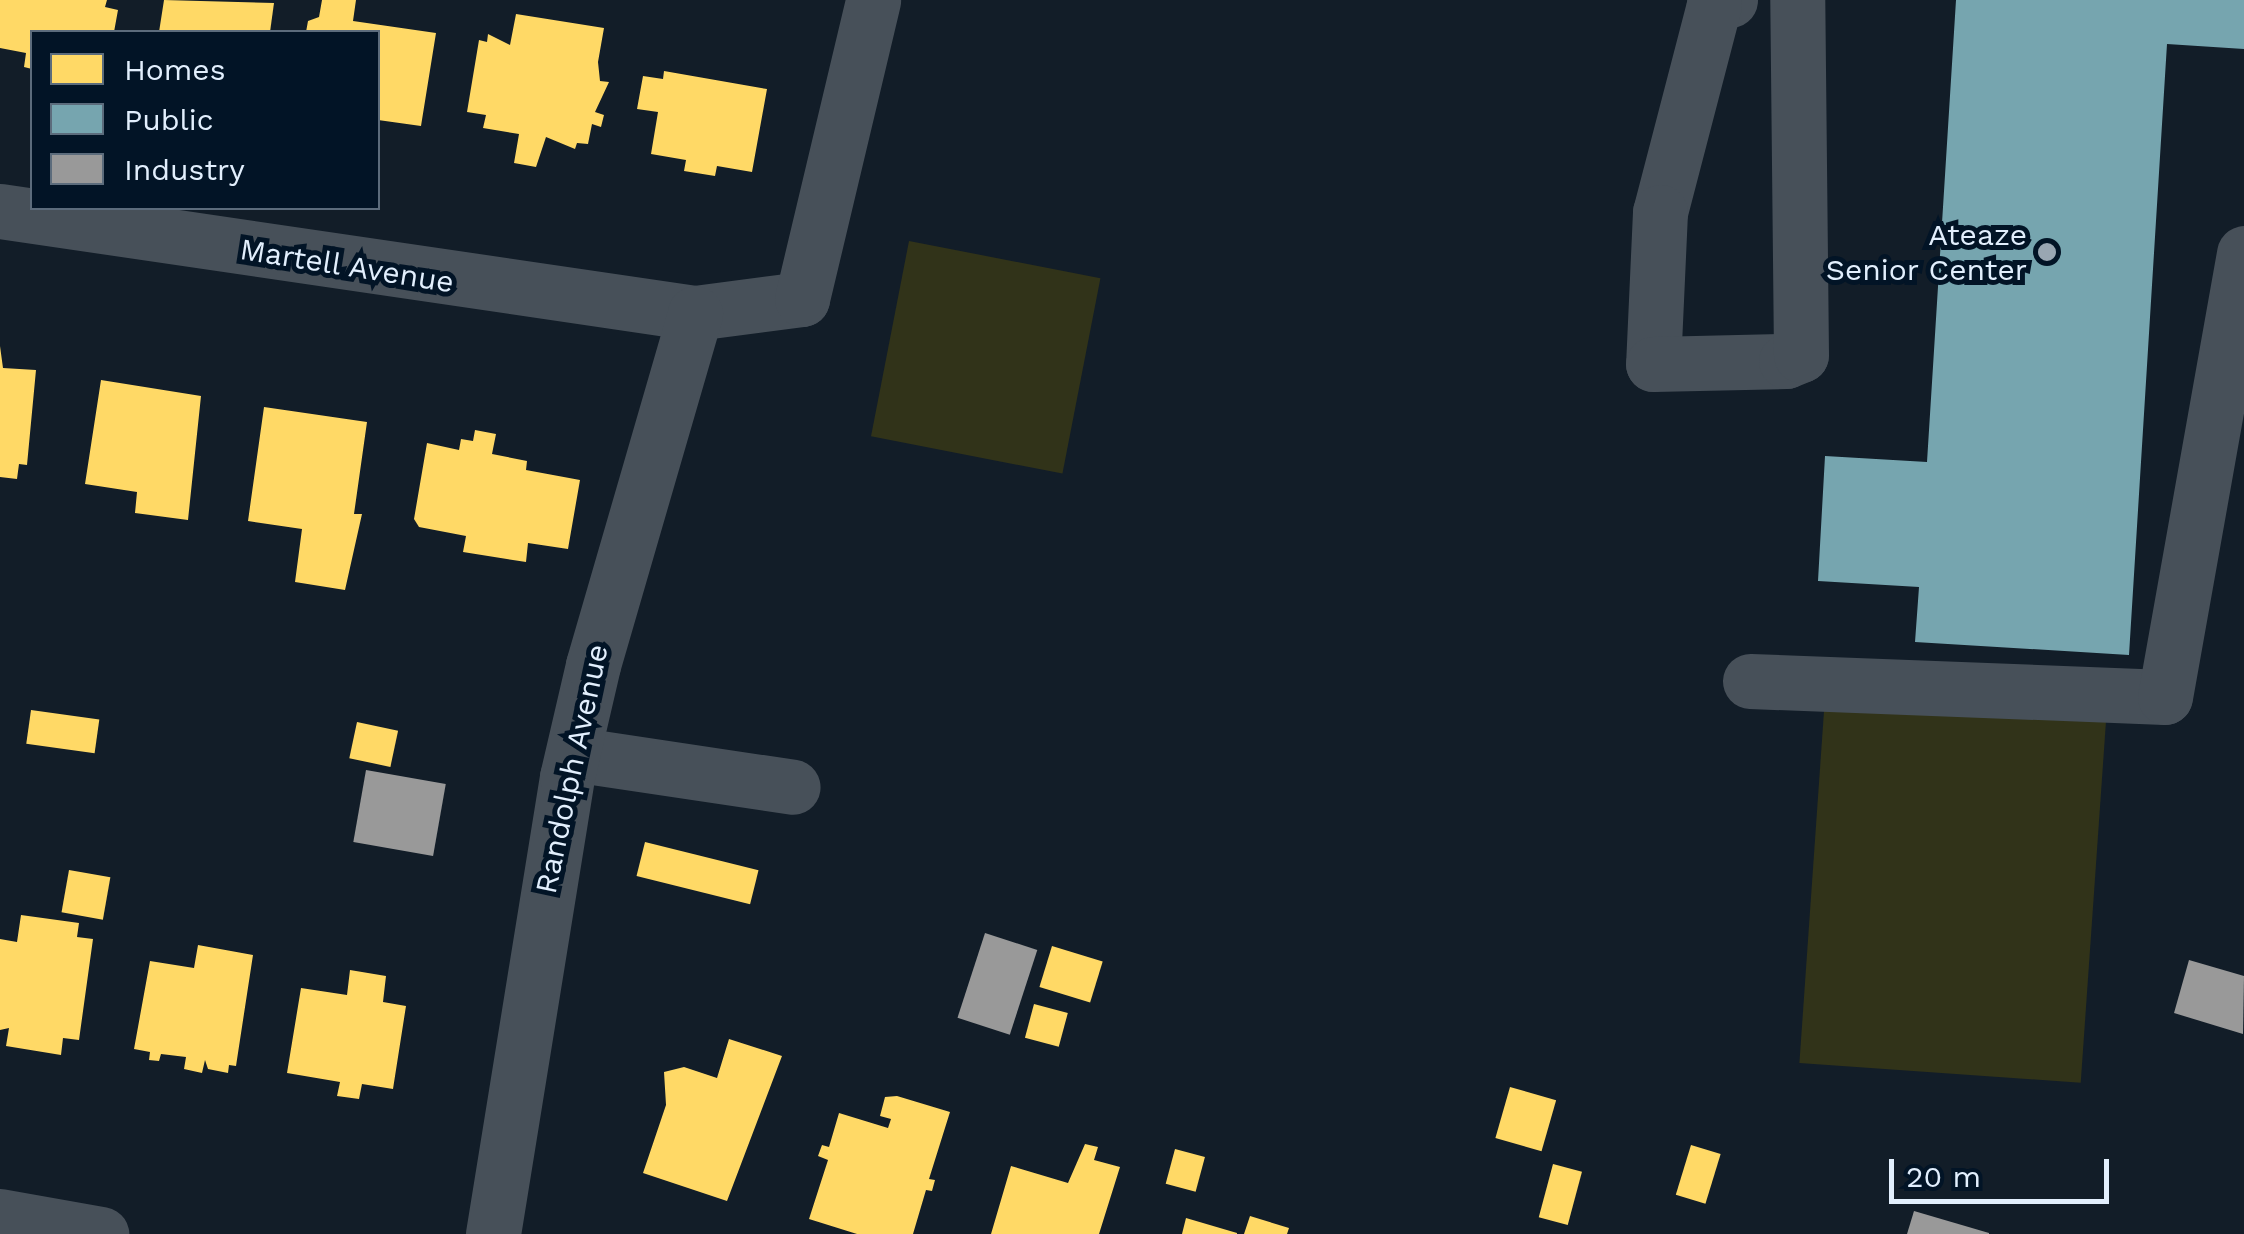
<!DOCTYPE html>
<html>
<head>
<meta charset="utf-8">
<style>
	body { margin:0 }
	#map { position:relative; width:2244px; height:1234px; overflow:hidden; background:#121d28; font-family:"Work Sans",sans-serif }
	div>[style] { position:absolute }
	.green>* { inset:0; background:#313319; transform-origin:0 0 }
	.homes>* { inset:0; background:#ffd966; transform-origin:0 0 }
	.public>* { inset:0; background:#76a5af }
	.industry>* { inset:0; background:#999; transform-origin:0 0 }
	.minor>* { height:55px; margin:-27.5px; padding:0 27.5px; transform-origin:27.5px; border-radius:27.5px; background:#475059 }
	.dots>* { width:28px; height:28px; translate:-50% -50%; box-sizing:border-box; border:5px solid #021426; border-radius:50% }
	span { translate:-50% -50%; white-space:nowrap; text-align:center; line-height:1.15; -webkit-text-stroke:10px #021426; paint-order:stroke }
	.poi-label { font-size:30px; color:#e2effd }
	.right { translate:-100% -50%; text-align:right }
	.street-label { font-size:30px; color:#e2effd }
	.legend { position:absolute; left:30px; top:30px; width:350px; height:180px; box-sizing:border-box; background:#021426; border:2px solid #5c6c7c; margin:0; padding:12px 18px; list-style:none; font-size:30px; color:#e2effd }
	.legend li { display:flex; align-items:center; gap:20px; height:50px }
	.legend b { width:50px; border:2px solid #5c6c7c }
	.scale { position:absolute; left:1889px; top:1159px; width:220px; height:45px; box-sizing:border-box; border:5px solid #e2effd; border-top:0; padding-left:12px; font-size:30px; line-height:35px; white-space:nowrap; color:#e2effd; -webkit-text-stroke:8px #021426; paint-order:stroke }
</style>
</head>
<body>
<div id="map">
	<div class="green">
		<i style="left:909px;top:241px;width:195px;height:199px;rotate:11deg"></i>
		<i style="left:1825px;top:697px;width:282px;height:367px;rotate:4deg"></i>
	</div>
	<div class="homes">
		<i style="clip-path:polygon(0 0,107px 0,105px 7px,118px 10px,114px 32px,32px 32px,32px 69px,24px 67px,26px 53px,0 48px)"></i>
		<i style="clip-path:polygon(164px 0,274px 3px,270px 32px,159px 32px)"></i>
		<i style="clip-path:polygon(322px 0,356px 0,353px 21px,436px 33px,421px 126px,378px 120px,378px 32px,306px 32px,308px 21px,319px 17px)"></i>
		<i style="clip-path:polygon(516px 14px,604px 28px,598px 62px,600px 81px,609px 82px,595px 112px,604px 115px,601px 127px,592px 124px,588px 144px,577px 143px,575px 149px,546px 137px,536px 167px,514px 163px,519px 134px,483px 128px,486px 115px,467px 112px,479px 40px,487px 42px,488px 34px,510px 45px)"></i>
		<i style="clip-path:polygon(664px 71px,767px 89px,752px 172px,717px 166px,715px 176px,684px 171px,686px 160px,651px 154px,658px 112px,637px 109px,643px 76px,663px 79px)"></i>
		<i style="clip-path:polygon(0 346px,3px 368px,36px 370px,27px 465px,19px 464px,17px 479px,0 477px)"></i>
		<i style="clip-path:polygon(101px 380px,201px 396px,188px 520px,135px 513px,137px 492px,85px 484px)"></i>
		<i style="clip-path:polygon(264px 407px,367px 422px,354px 514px,362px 514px,345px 590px,295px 582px,302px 529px,248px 521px)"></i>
		<i style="clip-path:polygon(475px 430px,496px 434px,492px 454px,527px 461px,526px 470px,580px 480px,568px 549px,528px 543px,526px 562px,463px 552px,466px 536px,419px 527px,414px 519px,427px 443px,459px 450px,461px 439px,473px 441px)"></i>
		<i style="left:31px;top:710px;width:69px;height:34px;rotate:8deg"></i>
		<i style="left:357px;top:722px;width:42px;height:37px;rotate:12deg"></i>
		<i style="left:645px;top:842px;width:117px;height:35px;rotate:14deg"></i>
		<i style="left:69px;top:870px;width:42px;height:43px;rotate:10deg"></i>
		<i style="clip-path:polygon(21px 915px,79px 923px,77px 937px,93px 939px,79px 1040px,63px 1038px,61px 1055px,6px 1046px,9px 1028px,0 1030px,0 939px,17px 942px)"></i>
		<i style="clip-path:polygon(198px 945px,253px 955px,236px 1066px,229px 1065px,228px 1073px,208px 1069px,205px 1060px,202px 1073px,184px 1069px,186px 1057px,161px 1054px,159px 1061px,149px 1060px,150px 1052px,134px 1049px,150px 961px,194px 968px)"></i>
		<i style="left:1052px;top:946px;width:53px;height:43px;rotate:17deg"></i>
		<i style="clip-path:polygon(350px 970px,386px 976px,383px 1002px,406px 1006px,393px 1089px,362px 1084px,359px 1099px,337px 1096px,340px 1082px,287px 1073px,301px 988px,347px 995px)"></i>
		<i style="left:1034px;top:1004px;width:35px;height:35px;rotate:15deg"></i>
		<i style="clip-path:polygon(729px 1039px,782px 1056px,727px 1201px,643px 1173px,666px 1105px,664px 1072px,684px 1067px,717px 1078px)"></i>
		<i style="left:1510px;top:1087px;width:48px;height:53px;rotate:16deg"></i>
		<i style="clip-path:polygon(897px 1096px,950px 1112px,929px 1179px,935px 1180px,932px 1191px,926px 1190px,913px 1234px,857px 1234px,809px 1219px,828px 1160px,818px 1156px,822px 1145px,829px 1147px,839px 1113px,888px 1128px,891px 1119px,880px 1116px,885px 1097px)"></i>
		<i style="clip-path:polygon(1085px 1144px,1098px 1147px,1094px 1160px,1120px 1167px,1099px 1234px,991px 1234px,1011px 1166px,1068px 1183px)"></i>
		<i style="left:1691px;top:1145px;width:31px;height:52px;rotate:17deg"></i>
		<i style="left:1175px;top:1149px;width:31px;height:36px;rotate:15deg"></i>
		<i style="left:1553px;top:1164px;width:30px;height:55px;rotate:15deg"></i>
		<i style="clip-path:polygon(1250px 1216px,1289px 1228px,1287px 1234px,1244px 1234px)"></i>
		<i style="clip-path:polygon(1186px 1218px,1237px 1233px,1237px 1234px,1182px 1234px)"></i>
	</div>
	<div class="public">
		<i style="clip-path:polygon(1956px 0,2244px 0,2244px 49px,2167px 44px,2129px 655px,1915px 642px,1919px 587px,1818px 581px,1825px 456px,1927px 462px)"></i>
	</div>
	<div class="industry">
		<i style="left:366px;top:770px;width:81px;height:73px;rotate:10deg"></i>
		<i style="left:985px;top:933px;width:55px;height:89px;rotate:18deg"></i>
		<i style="clip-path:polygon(2189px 960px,2244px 976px,2243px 1034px,2174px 1013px)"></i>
		<i style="clip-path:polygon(1914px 1211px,1989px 1233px,1989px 1234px,1907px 1234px)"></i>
	</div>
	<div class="minor">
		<i style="left:1730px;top:0;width:17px;rotate:163deg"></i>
		<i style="left:1714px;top:5px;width:214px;rotate:104.6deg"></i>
		<i style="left:1660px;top:212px;width:152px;rotate:92.6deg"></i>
		<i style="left:1653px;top:364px;width:133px;rotate:-1.3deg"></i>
		<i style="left:1786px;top:361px;width:16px;rotate:-22deg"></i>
		<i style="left:1801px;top:355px;width:355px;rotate:-90.6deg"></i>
		<i style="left:0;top:211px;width:702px;rotate:8.35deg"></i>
		<i style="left:695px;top:313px;width:108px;rotate:-7.5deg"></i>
		<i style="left:802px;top:299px;width:307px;rotate:-76.6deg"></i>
		<i style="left:1750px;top:681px;width:415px;rotate:2.2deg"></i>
		<i style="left:2165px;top:697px;width:451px;rotate:-79.9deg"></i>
		<i style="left:573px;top:754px;width:222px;rotate:8.5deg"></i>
		<i style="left:0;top:1216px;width:103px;rotate:10.1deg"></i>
		<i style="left:493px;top:1234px;width:463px;rotate:-80.8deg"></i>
		<i style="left:567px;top:777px;width:115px;rotate:-76.9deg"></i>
		<i style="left:593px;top:665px;width:366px;rotate:-73.8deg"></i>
	</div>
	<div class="dots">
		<i style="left:2047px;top:252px;background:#99a6b2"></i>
	</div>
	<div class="poi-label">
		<span class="right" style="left:2027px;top:252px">Ateaze<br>Senior Center</span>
	</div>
	<div class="street-label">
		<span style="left:347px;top:266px;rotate:9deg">Martell Avenue</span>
		<span style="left:572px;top:769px;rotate:-78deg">Randolph Avenue</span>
	</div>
	<ul class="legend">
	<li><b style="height:28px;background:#ffd966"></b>Homes</li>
	<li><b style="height:28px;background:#76a5af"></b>Public</li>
	<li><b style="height:28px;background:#999"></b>Industry</li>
	</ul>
	<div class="scale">20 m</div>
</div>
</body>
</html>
